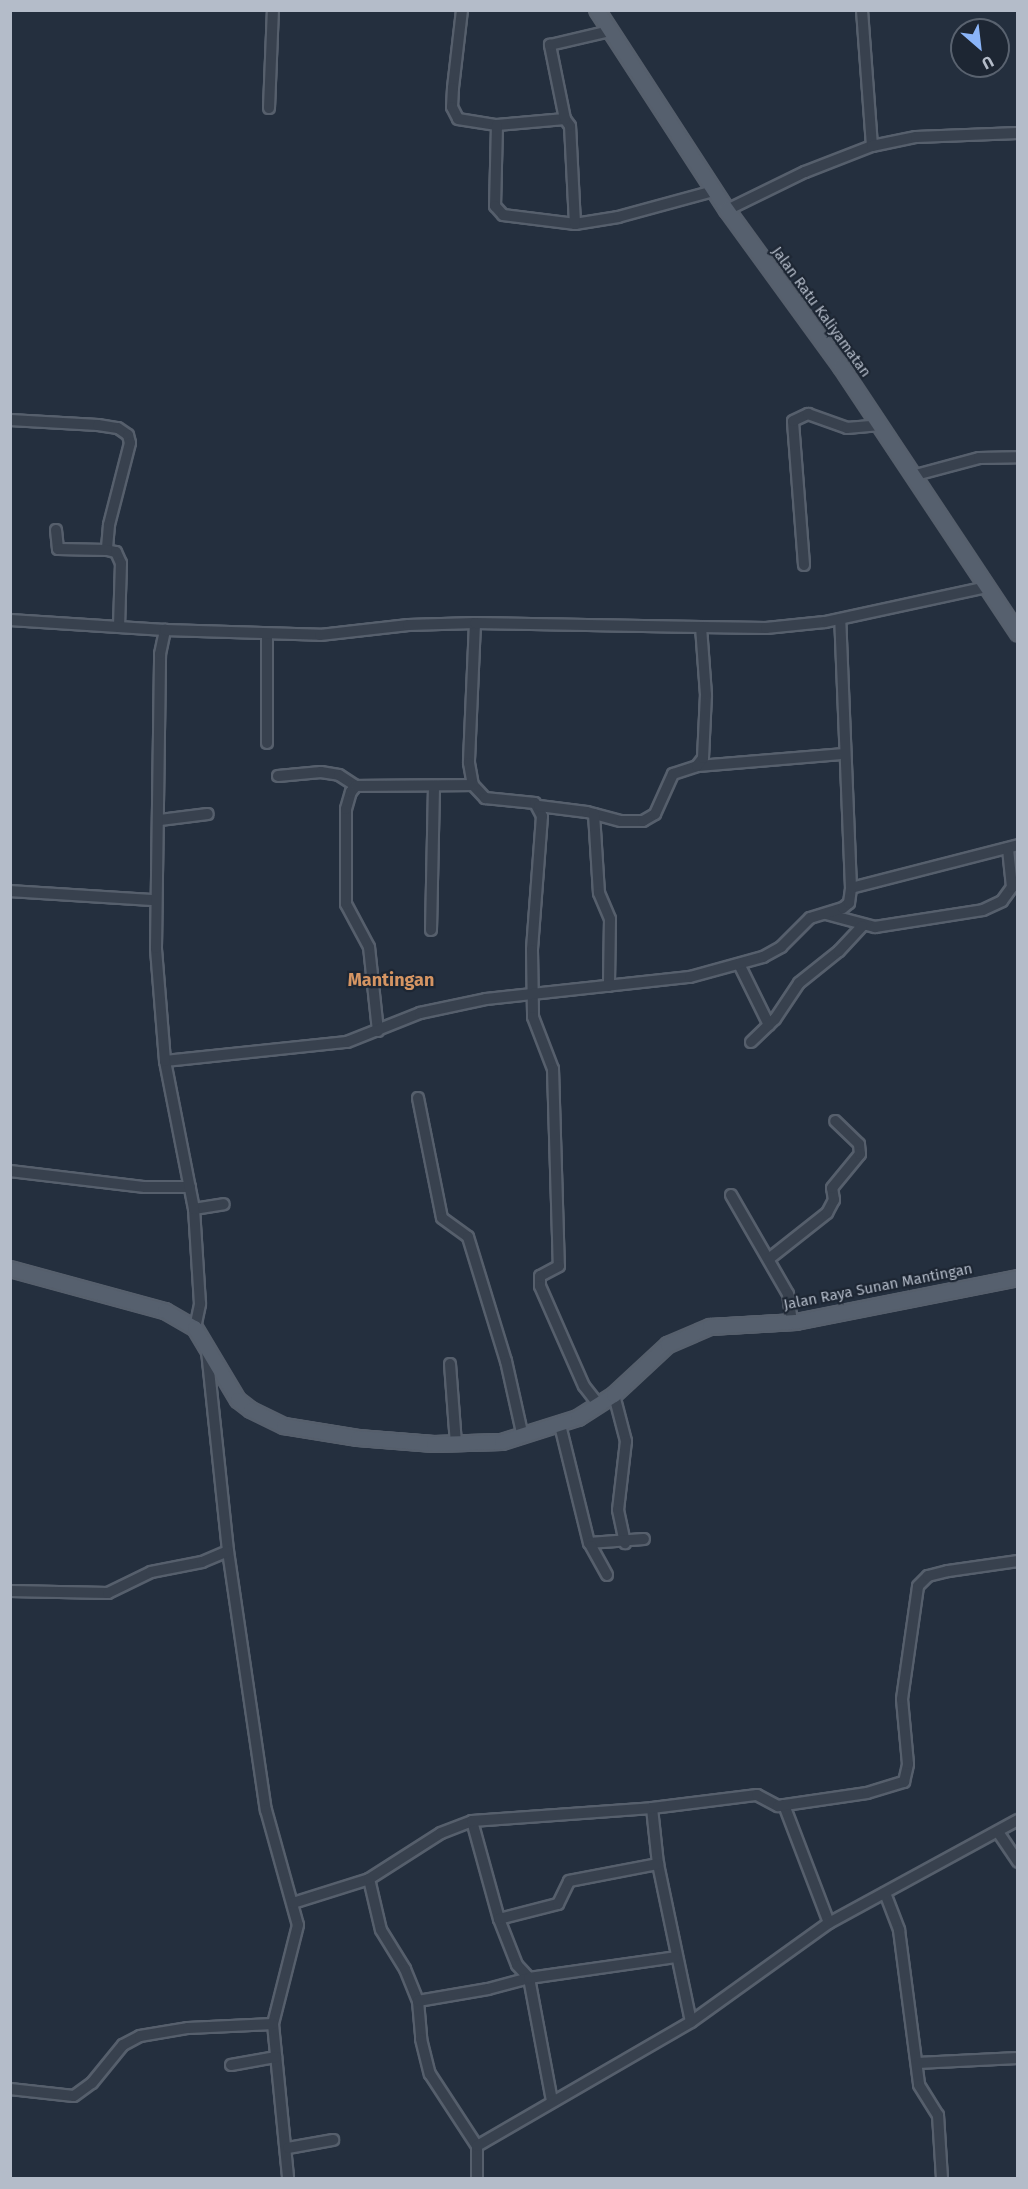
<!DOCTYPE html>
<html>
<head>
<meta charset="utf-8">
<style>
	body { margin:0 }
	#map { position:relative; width:1028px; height:2189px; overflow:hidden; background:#242f3e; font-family:"Fira Sans",sans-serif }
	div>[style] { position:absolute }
	.roads { filter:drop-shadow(2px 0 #565f6c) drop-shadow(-2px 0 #565f6c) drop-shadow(0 2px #565f6c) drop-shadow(0 -2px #565f6c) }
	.minor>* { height:10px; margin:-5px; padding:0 5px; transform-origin:5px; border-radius:5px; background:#38414e }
	.major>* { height:14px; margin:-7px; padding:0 7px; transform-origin:7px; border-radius:7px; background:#56606e }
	span { translate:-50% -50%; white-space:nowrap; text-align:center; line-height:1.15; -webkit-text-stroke:4.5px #1d2633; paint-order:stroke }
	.street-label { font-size:15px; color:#b4bcc9 }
	.quarter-label { font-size:18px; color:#d59563; font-weight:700 }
	.frame { position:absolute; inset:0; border:12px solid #b4bcc9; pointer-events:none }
	.north { position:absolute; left:950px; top:18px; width:60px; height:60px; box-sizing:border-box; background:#1d2633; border:2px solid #59626f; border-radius:50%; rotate:152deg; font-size:16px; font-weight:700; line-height:24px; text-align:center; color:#b4bcc9 }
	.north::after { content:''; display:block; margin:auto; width:21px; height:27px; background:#8ab4f8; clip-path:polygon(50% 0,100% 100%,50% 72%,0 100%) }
</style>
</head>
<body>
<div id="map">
	<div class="roads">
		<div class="minor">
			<i style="left:462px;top:10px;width:79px;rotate:96.6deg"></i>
			<i style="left:453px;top:88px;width:19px;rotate:93deg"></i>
			<i style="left:452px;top:107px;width:13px;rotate:63deg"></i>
			<i style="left:458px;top:119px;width:39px;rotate:9deg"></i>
			<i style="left:497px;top:125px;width:68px;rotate:-5deg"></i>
			<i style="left:862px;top:10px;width:136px;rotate:85.8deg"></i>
			<i style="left:269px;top:108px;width:98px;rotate:-87.7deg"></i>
			<i style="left:497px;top:125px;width:81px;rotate:91.4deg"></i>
			<i style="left:495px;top:206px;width:12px;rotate:48deg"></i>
			<i style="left:503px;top:215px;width:73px;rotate:7.1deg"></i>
			<i style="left:575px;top:224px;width:44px;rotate:-9.2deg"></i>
			<i style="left:618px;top:217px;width:99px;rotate:-15.2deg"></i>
			<i style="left:727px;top:210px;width:87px;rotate:-26deg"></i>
			<i style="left:805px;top:172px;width:72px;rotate:-21.2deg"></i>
			<i style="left:872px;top:146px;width:45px;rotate:-11.6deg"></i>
			<i style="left:916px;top:137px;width:102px;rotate:-2.2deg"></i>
			<i style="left:575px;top:224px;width:98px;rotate:-92.9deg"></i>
			<i style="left:570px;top:126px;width:9px;rotate:-126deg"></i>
			<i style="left:565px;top:119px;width:76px;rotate:-101.5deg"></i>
			<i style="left:550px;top:45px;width:62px;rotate:-13.1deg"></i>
			<i style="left:10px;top:420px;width:88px;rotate:3.3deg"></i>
			<i style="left:98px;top:425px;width:20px;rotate:9deg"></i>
			<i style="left:118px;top:428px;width:12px;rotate:35deg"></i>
			<i style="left:128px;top:435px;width:8px;rotate:76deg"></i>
			<i style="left:130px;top:443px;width:85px;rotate:104.4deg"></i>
			<i style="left:109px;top:525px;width:25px;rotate:95deg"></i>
			<i style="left:107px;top:550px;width:9px;rotate:13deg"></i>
			<i style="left:116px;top:552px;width:12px;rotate:66deg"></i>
			<i style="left:121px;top:563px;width:64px;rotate:91.8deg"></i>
			<i style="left:912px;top:476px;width:69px;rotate:-15deg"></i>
			<i style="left:979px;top:458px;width:39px;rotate:-1deg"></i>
			<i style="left:56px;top:530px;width:19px;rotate:84deg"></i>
			<i style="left:58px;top:549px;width:49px;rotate:1.2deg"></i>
			<i style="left:804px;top:565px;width:144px;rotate:-94.4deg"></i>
			<i style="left:793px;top:421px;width:17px;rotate:-25deg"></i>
			<i style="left:808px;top:414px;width:41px;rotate:19.7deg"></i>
			<i style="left:847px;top:428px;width:33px;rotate:-5deg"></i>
			<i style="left:10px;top:620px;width:155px;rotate:3.7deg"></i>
			<i style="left:475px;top:623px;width:140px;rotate:92.5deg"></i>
			<i style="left:469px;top:763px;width:22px;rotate:80deg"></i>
			<i style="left:473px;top:785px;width:18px;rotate:47deg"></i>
			<i style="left:485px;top:798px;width:50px;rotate:5.7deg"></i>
			<i style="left:535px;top:803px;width:15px;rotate:62deg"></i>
			<i style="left:542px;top:816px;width:134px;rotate:94.3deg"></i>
			<i style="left:532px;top:950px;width:67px;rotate:89.1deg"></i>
			<i style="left:533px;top:1017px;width:56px;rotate:69deg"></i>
			<i style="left:553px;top:1069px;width:197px;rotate:88.3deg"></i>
			<i style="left:559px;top:1266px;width:21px;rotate:152deg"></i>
			<i style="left:540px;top:1276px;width:10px;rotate:90deg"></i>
			<i style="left:540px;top:1286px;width:109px;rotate:66.3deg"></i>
			<i style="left:584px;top:1386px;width:24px;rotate:52deg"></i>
			<i style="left:267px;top:743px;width:109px;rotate:-90deg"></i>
			<i style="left:697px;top:766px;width:146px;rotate:-4.7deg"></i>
			<i style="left:278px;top:776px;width:43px;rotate:-5.3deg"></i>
			<i style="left:321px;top:772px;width:18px;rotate:9deg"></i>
			<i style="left:339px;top:775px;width:20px;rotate:33deg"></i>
			<i style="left:539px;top:806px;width:48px;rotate:7.1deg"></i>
			<i style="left:587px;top:812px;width:35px;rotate:15deg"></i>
			<i style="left:621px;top:821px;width:22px"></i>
			<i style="left:643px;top:821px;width:14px;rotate:-30deg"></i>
			<i style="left:655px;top:814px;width:44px;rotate:-65.8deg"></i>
			<i style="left:673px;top:774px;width:25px;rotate:-18deg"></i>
			<i style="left:697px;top:766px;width:10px;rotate:-53deg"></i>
			<i style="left:703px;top:758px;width:63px;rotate:-87.3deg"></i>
			<i style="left:706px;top:695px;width:68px;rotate:-94.2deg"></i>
			<i style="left:594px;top:814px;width:79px;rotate:86.4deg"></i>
			<i style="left:599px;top:893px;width:28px;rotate:67deg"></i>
			<i style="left:610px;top:919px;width:67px;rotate:90.9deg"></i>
			<i style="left:160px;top:820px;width:48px;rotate:-7.1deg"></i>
			<i style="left:851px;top:888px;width:172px;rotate:-14.4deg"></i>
			<i style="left:10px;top:891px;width:145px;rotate:3.6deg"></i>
			<i style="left:826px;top:914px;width:51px;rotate:14.9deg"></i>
			<i style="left:875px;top:927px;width:109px;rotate:-8.9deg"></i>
			<i style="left:983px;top:910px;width:21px;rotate:-25deg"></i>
			<i style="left:1002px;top:901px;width:17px;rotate:-54deg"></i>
			<i style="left:1012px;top:887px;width:39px;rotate:-96deg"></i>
			<i style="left:431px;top:930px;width:144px;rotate:-88.8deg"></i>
			<i style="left:739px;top:964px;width:68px;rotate:63.8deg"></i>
			<i style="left:378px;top:1031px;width:84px;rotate:-96.1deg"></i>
			<i style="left:369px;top:947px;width:49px;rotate:-118.1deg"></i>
			<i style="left:346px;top:904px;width:95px;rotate:-90deg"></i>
			<i style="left:346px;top:809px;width:18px;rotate:-74deg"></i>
			<i style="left:351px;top:792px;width:8px;rotate:-50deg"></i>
			<i style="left:356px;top:786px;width:117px;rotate:-0.5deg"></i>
			<i style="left:751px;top:1042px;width:33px;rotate:-44deg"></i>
			<i style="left:775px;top:1019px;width:43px;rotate:-56.3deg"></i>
			<i style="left:799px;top:983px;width:51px;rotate:-38.7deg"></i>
			<i style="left:839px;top:951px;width:34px;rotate:-47deg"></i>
			<i style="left:165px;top:1061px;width:183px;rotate:-6deg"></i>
			<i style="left:347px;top:1042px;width:79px;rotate:-21.7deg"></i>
			<i style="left:420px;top:1013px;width:67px;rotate:-12deg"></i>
			<i style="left:486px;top:999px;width:205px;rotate:-6.2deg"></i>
			<i style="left:690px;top:977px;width:76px;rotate:-15.3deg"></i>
			<i style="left:763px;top:957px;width:21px;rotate:-29deg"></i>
			<i style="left:781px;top:947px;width:41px;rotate:-45deg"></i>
			<i style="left:810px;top:918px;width:34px;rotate:-17deg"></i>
			<i style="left:843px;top:908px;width:8px;rotate:-40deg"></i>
			<i style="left:849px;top:903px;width:15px;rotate:-82deg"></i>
			<i style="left:851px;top:888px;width:269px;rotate:-92.3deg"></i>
			<i style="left:418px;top:1098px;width:122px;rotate:78.7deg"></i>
			<i style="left:442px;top:1218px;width:32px;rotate:36deg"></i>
			<i style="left:468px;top:1237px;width:130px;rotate:73deg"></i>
			<i style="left:506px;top:1361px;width:78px;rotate:77.4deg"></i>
			<i style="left:10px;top:1171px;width:136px;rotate:6.8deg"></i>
			<i style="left:145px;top:1187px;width:45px"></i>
			<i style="left:731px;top:1195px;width:114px;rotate:60.1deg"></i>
			<i style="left:788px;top:1294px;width:28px;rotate:82deg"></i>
			<i style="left:194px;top:1209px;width:30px;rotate:-9deg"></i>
			<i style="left:770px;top:1258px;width:73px;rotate:-38.3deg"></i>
			<i style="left:827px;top:1213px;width:15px;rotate:-62deg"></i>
			<i style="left:834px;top:1200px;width:12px;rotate:-99deg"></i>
			<i style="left:832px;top:1188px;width:44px;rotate:-50.5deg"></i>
			<i style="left:860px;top:1154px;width:10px;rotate:-96deg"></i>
			<i style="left:859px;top:1144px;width:33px;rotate:-136deg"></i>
			<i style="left:195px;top:1328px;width:25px;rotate:-78deg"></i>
			<i style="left:200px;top:1304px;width:95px;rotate:-93.6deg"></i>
			<i style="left:194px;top:1209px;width:151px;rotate:-101.1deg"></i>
			<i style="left:165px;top:1061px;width:113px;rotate:-94.6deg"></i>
			<i style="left:156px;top:948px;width:294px;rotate:-89.2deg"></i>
			<i style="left:160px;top:654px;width:25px;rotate:-78deg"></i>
			<i style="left:165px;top:630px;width:155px;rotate:1.8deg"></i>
			<i style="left:320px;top:635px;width:89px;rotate:-6.5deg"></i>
			<i style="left:408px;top:625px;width:67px;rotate:-1.7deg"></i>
			<i style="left:475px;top:623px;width:291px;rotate:1deg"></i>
			<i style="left:766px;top:628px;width:59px;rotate:-5.8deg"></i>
			<i style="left:825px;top:622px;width:166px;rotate:-12.2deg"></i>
			<i style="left:207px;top:1351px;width:201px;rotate:84deg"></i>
			<i style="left:228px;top:1551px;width:262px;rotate:81.7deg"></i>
			<i style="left:266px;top:1810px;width:119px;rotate:74.5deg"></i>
			<i style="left:298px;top:1925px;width:102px;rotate:104.2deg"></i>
			<i style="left:273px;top:2024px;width:155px;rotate:84.4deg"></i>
			<i style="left:450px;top:1364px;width:79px;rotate:85.7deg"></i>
			<i style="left:614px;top:1395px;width:48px;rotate:75.4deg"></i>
			<i style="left:626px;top:1441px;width:69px;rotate:96.6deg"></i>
			<i style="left:618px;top:1510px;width:34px;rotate:78deg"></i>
			<i style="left:560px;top:1425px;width:122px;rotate:76.2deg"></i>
			<i style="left:589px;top:1543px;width:55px;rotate:-4.2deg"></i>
			<i style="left:591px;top:1546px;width:33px;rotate:61deg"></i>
			<i style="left:10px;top:1591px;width:98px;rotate:1.2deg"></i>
			<i style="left:108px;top:1593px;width:48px;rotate:-26deg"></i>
			<i style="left:151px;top:1572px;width:52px;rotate:-11.1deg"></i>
			<i style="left:202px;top:1562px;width:28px;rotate:-23deg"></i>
			<i style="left:784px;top:1805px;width:126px;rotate:69.1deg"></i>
			<i style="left:652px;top:1808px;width:56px;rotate:83.9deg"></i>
			<i style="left:658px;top:1864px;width:161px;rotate:78.2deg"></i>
			<i style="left:472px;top:1821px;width:102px;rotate:74.6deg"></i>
			<i style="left:499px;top:1919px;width:49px;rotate:68.6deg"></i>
			<i style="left:517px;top:1965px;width:18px;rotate:47deg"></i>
			<i style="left:529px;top:1978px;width:125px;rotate:79.4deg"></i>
			<i style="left:998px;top:1832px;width:36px;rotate:56deg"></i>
			<i style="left:369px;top:1879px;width:52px;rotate:76.8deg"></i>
			<i style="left:381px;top:1930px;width:46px;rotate:58.4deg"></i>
			<i style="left:405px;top:1969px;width:35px;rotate:68deg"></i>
			<i style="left:418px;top:2001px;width:38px;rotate:85deg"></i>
			<i style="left:421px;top:2039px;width:36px;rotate:76deg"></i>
			<i style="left:430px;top:2074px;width:86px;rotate:56.9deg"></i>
			<i style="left:885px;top:1893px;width:40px;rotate:69deg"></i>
			<i style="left:899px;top:1930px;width:156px;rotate:82.6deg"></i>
			<i style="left:919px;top:2085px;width:36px;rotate:58deg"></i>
			<i style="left:938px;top:2115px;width:63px;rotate:86.4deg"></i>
			<i style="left:293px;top:1903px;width:80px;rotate:-17.5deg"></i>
			<i style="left:369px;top:1879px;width:85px;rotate:-32.6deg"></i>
			<i style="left:441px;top:1833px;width:33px;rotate:-21deg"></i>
			<i style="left:472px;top:1821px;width:180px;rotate:-4.1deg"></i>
			<i style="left:652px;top:1808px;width:106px;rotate:-7.1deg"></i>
			<i style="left:757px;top:1795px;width:24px;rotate:28deg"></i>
			<i style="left:778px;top:1806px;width:90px;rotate:-8.3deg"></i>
			<i style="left:867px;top:1793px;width:39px;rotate:-17deg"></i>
			<i style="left:904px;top:1782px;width:18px;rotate:-77deg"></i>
			<i style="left:908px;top:1764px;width:65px;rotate:-95.3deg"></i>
			<i style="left:902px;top:1699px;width:114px;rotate:-81.9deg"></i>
			<i style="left:918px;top:1586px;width:14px;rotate:-45deg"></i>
			<i style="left:928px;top:1576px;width:21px;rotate:-14deg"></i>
			<i style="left:948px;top:1571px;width:71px;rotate:-8.1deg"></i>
			<i style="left:499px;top:1919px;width:61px;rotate:-14.3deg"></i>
			<i style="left:558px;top:1904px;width:25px;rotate:-64deg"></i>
			<i style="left:569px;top:1881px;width:91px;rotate:-10.8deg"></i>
			<i style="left:418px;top:2001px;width:71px;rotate:-9.7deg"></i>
			<i style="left:488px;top:1989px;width:42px;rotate:-15deg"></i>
			<i style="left:529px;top:1978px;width:148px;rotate:-8.1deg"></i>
			<i style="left:917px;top:2063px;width:101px;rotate:-2.8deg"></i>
			<i style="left:231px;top:2065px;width:46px;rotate:-10.1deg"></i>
			<i style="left:10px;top:2089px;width:64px;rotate:6.2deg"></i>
			<i style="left:74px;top:2096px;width:22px;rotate:-36deg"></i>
			<i style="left:92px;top:2083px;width:49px;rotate:-50.8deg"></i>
			<i style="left:123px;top:2045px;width:19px;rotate:-28deg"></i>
			<i style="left:140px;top:2036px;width:49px;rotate:-9.5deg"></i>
			<i style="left:188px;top:2028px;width:85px;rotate:-2.7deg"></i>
			<i style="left:288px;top:2148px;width:46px;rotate:-10.1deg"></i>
			<i style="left:477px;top:2178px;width:32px;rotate:-90deg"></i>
			<i style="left:477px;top:2146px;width:247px;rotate:-30.1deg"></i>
			<i style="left:691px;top:2022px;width:170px;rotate:-35.7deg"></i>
			<i style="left:829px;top:1923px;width:215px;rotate:-28.6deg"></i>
		</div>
		<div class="major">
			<i style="left:597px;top:10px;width:239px;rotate:57deg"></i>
			<i style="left:727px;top:210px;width:194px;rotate:54deg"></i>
			<i style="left:841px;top:367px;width:320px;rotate:56.4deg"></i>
			<i style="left:10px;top:1269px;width:161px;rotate:15.2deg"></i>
			<i style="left:165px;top:1311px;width:34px;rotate:30deg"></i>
			<i style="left:195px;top:1328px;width:84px;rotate:59.2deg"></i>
			<i style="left:238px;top:1400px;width:16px;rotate:38deg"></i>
			<i style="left:251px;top:1410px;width:37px;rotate:26deg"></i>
			<i style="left:284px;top:1426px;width:75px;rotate:9.2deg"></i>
			<i style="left:358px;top:1438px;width:76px;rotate:4.5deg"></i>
			<i style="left:434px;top:1444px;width:68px;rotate:-1.7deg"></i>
			<i style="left:502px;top:1442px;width:80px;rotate:-17.5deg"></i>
			<i style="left:578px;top:1418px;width:43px;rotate:-32.6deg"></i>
			<i style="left:614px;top:1395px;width:74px;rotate:-42.8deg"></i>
			<i style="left:668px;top:1345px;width:46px;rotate:-23.2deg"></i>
			<i style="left:710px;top:1327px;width:86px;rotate:-3.3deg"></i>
			<i style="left:796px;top:1322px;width:226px;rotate:-11.2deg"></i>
		</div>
	</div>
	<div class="street-label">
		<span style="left:821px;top:312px;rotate:54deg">Jalan Ratu Kaliyamatan</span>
		<span style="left:878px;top:1287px;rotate:-11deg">Jalan Raya Sunan Mantingan</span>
	</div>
	<div class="quarter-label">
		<span style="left:391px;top:980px">Mantingan</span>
	</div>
	<div class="frame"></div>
	<div class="north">U</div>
</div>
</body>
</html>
